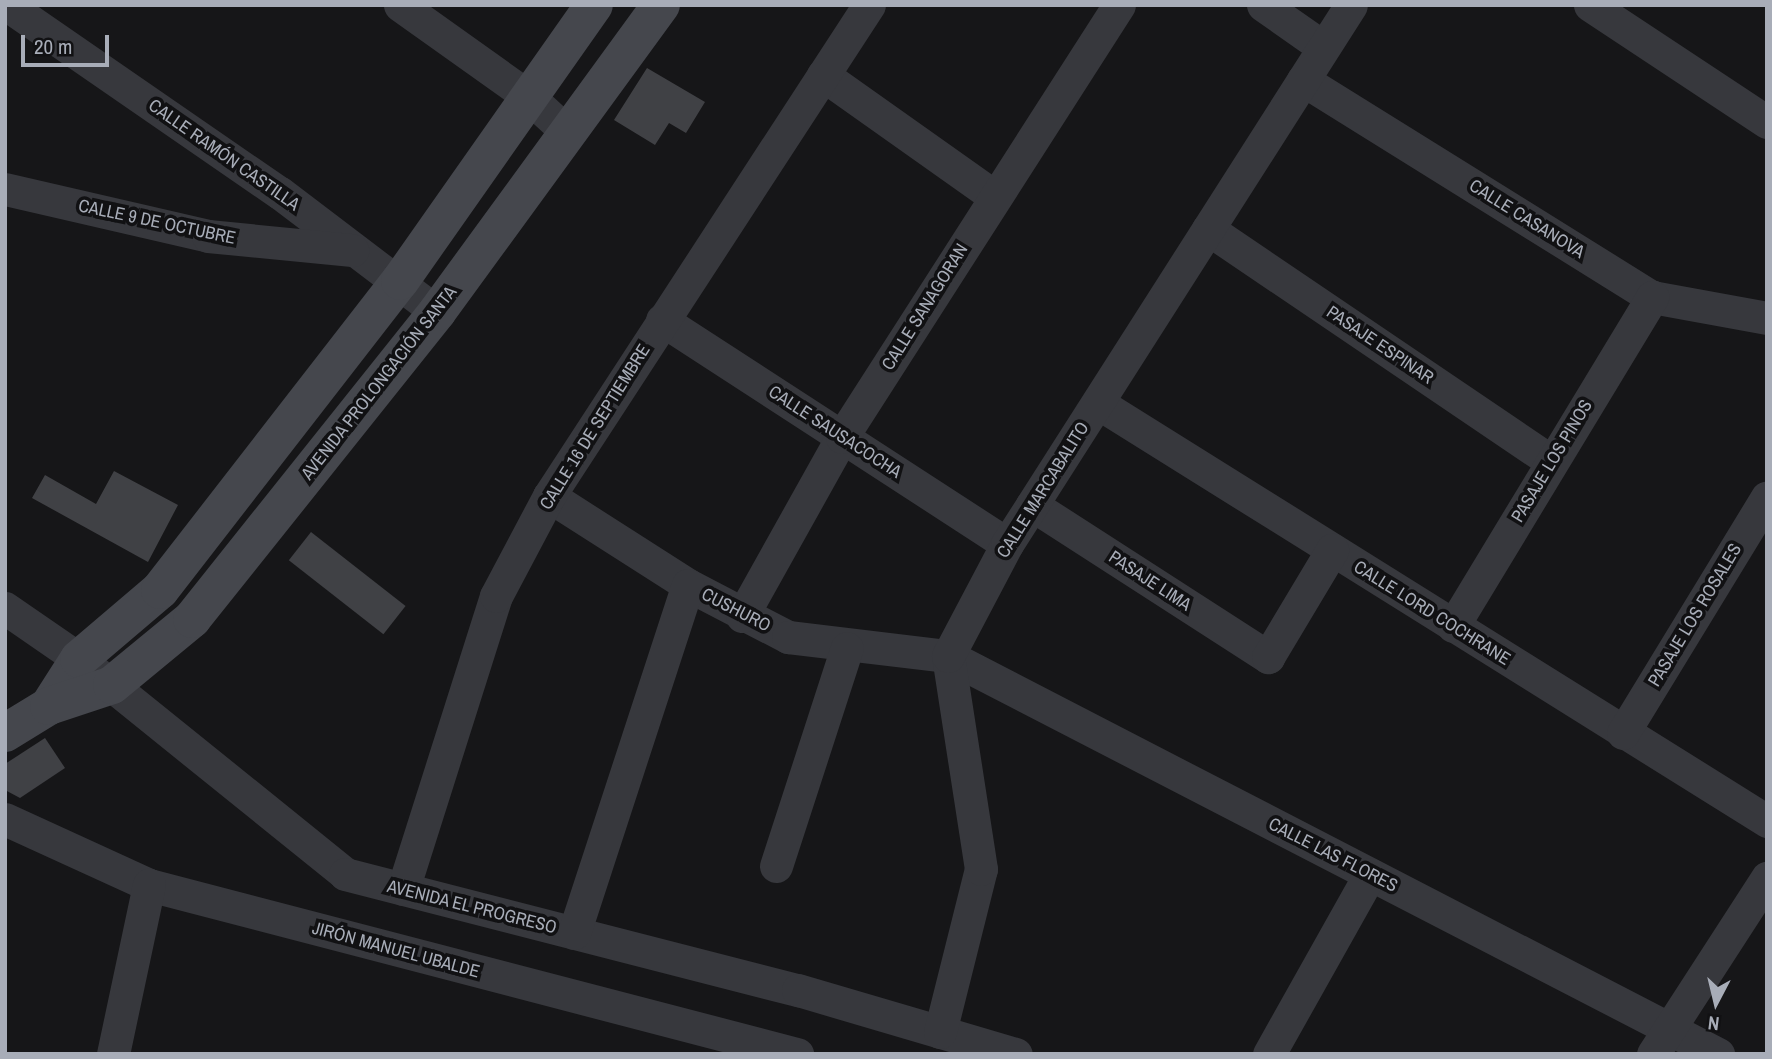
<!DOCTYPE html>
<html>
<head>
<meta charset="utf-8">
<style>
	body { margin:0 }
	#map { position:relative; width:1772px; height:1059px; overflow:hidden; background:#161618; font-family:"Archivo Narrow",sans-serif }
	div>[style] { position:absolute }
	.building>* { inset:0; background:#404145; transform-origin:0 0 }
	.street>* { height:33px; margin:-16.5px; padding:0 16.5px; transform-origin:16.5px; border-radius:16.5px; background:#37383d }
	.secondary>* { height:38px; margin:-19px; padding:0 19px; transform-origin:19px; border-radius:19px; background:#45474d }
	span { translate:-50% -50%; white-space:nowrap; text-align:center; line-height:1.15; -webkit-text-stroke:7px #111113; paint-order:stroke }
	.street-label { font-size:18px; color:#a8adb8 }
	.frame { position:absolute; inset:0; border:7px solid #a8adb8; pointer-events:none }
	.north { position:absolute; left:1681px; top:968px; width:70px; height:70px; -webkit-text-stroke:5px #111113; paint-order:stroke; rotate:187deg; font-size:19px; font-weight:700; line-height:28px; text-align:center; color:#a8adb8 }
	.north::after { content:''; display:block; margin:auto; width:24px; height:32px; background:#a8adb8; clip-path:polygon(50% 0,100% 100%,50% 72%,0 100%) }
	.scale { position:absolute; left:21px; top:35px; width:88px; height:32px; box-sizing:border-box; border:4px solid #a8adb8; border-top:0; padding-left:9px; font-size:21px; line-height:24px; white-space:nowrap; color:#a8adb8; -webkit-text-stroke:5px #111113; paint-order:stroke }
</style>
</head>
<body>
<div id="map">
	<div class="building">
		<i style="clip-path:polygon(647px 68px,705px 102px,686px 133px,669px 123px,655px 145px,614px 120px)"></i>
		<i style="clip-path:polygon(114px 471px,178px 505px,148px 562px,32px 498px,45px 475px,96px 504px)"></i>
		<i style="left:311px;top:532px;width:120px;height:36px;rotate:38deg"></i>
		<i style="clip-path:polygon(45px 738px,65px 768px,20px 798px,5px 790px,5px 764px)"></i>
	</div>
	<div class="street">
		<i style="left:7px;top:5px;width:331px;rotate:34.6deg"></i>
		<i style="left:280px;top:193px;width:197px;rotate:37.2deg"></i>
		<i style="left:400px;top:5px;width:158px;rotate:35.5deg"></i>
		<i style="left:529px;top:97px;width:53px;rotate:42.7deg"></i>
		<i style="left:1263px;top:5px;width:73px;rotate:35deg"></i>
		<i style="left:1590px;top:5px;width:212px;rotate:33.5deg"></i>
		<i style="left:823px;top:75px;width:211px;rotate:35.3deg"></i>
		<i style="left:1303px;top:80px;width:411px;rotate:31.9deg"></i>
		<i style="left:1652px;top:297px;width:117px;rotate:10.3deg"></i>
		<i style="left:5px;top:189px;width:208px;rotate:13deg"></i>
		<i style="left:208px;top:236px;width:145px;rotate:5.6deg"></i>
		<i style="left:1208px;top:229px;width:415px;rotate:34.1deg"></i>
		<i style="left:662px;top:320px;width:411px;rotate:33deg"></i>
		<i style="left:1098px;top:403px;width:789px;rotate:32deg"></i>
		<i style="left:549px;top:496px;width:165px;rotate:32.6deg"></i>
		<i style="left:688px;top:585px;width:113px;rotate:27.5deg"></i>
		<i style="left:788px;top:637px;width:161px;rotate:6.8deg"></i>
		<i style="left:948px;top:656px;width:867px;rotate:27.33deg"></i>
		<i style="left:1032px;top:505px;width:281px;rotate:32.8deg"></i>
		<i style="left:1268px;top:657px;width:125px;rotate:-59.1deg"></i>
		<i style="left:5px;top:608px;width:90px;rotate:34.6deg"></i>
		<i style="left:79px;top:659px;width:342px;rotate:38.9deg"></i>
		<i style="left:345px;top:874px;width:468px;rotate:14.4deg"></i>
		<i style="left:798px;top:990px;width:227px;rotate:16.4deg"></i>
		<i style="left:742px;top:616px;width:205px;rotate:-60.8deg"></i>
		<i style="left:842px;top:437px;width:513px;rotate:-57.33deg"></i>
		<i style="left:1453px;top:626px;width:385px;rotate:-58.8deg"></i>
		<i style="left:1623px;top:733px;width:276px;rotate:-58.6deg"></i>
		<i style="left:5px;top:819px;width:158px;rotate:24.6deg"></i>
		<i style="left:149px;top:885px;width:670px;rotate:14.62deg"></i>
		<i style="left:776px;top:866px;width:229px;rotate:-72deg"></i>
		<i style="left:403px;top:889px;width:307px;rotate:-72.4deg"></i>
		<i style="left:496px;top:596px;width:113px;rotate:-62.1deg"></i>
		<i style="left:549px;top:496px;width:586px;rotate:-56.91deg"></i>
		<i style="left:574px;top:933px;width:366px;rotate:-71.9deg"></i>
		<i style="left:940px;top:1032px;width:168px;rotate:-75.9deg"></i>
		<i style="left:981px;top:869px;width:216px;rotate:-98.8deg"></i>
		<i style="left:948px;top:656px;width:127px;rotate:-62.2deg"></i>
		<i style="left:1007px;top:544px;width:639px;rotate:-57.45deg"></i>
		<i style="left:113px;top:1054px;width:173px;rotate:-78deg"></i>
		<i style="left:1269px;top:1054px;width:206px;rotate:-60.7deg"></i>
		<i style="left:1653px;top:1054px;width:210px;rotate:-57.1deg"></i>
	</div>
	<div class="secondary">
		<i style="left:49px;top:706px;width:56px;rotate:-57.4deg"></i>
		<i style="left:79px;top:659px;width:106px;rotate:-40.4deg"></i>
		<i style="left:160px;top:590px;width:391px;rotate:-52.2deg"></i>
		<i style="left:400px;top:281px;width:337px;rotate:-54.9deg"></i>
		<i style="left:5px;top:733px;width:52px;rotate:-31.5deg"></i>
		<i style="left:49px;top:706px;width:66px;rotate:-18.4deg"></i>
		<i style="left:112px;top:685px;width:104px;rotate:-39.5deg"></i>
		<i style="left:192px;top:619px;width:393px;rotate:-51.4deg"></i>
		<i style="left:437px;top:312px;width:380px;rotate:-53.9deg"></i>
	</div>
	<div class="street-label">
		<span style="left:224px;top:155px;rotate:35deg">CALLE RAMÓN CASTILLA</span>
		<span style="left:1527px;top:219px;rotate:32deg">CALLE CASANOVA</span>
		<span style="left:157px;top:222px;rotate:12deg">CALLE 9 DE OCTUBRE</span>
		<span style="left:925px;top:307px;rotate:-58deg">CALLE SANAGORAN</span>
		<span style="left:1380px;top:345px;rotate:34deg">PASAJE ESPINAR</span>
		<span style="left:379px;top:383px;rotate:-52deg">AVENIDA PROLONGACIÓN SANTA</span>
		<span style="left:595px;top:427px;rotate:-58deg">CALLE 16 DE SEPTIEMBRE</span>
		<span style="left:835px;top:432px;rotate:33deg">CALLE SAUSACOCHA</span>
		<span style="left:1552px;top:461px;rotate:-59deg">PASAJE LOS PINOS</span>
		<span style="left:1043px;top:490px;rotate:-58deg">CALLE MARCABALITO</span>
		<span style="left:1150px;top:581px;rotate:33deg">PASAJE LIMA</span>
		<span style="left:736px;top:610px;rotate:27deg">CUSHURO</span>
		<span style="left:1432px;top:613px;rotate:32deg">CALLE LORD COCHRANE</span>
		<span style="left:1695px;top:615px;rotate:-59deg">PASAJE LOS ROSALES</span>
		<span style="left:1333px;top:855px;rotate:27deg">CALLE LAS FLORES</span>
		<span style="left:472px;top:907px;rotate:14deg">AVENIDA EL PROGRESO</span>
		<span style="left:396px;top:950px;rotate:15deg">JIRÓN MANUEL UBALDE</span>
	</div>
	<div class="frame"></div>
	<div class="north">N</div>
	<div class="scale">20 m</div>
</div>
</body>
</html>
